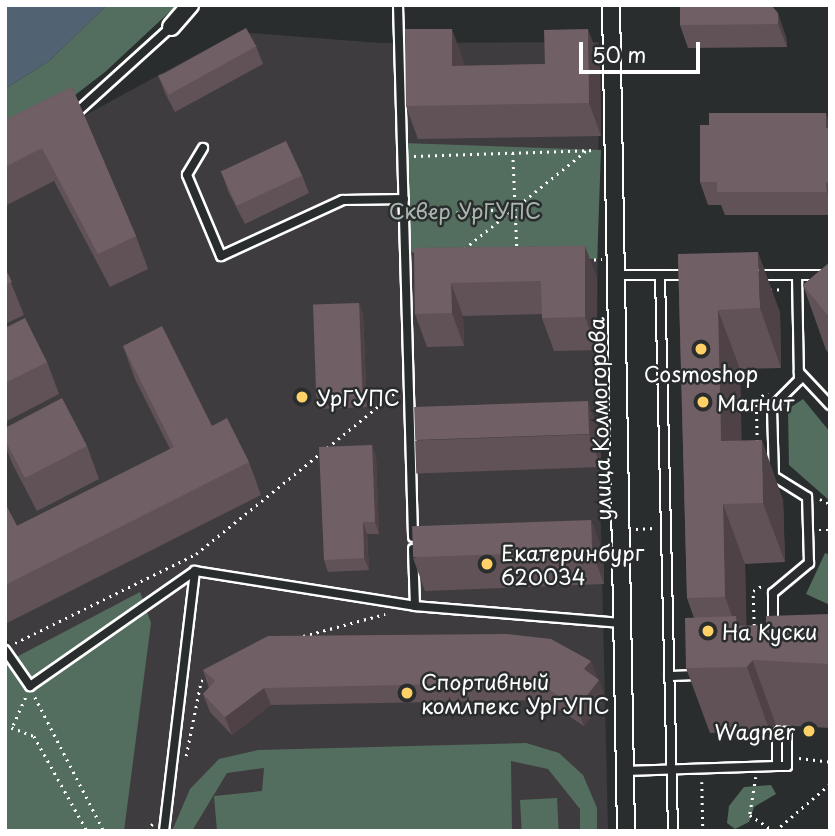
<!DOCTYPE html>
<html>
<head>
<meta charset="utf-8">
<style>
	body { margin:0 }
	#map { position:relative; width:835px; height:836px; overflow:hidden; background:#2a2d2e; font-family:"Playpen Sans",sans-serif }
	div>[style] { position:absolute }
	.built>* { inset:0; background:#3f3c3f }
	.green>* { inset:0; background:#536e5e; transform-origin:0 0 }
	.water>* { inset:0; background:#516373 }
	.path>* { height:2.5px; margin-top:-1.25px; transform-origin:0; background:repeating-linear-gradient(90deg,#fff 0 2px,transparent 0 7px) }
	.roads { filter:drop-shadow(2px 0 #fff) drop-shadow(-2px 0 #fff) drop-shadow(0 2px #fff) drop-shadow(0 -2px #fff) }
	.service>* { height:8px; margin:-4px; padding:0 4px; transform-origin:4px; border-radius:4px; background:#2a2d2e }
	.minor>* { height:16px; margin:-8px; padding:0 8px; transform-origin:8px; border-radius:8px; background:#2a2d2e }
	.wall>* { inset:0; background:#615258; transform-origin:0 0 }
	.shaded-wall>* { inset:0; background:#4f4247 }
	.building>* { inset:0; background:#715f66; transform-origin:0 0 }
	.dots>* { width:19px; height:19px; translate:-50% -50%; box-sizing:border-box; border:4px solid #2a2d2e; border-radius:50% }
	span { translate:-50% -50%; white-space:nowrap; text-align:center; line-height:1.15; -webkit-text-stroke:5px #2a2d2e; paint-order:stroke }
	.park-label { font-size:21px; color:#a9b6ae }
	.poi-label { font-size:21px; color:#fff }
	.left { translate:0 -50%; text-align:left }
	.right { translate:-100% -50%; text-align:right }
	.street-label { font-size:21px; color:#fff }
	.frame { position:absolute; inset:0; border:7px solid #fff; pointer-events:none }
	.scale { position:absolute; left:579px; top:42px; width:121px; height:32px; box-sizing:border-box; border:4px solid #fff; border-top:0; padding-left:9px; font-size:21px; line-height:24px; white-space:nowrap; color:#fff; -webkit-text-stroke:5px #2a2d2e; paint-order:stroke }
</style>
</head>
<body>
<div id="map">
	<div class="built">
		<i style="clip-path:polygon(238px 32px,380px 43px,599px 42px,597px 359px,608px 831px,108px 831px,39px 690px,5px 636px,5px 159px)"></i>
	</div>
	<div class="green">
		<i style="clip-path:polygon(107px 5px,177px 5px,105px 72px,53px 112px,5px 135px,5px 89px,49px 61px)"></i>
		<i style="left:601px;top:150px;width:109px;height:199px;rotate:92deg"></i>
		<i style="clip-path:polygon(803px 399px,830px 432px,830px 501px,789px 465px,788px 409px)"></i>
		<i style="clip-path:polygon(825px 553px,830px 555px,830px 605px,806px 594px)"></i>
		<i style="clip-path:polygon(140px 592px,151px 623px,124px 831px,5px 831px,5px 663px)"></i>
		<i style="clip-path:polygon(526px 743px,559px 753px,583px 775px,597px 808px,597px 831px,580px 831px,580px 809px,548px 769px,511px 761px,512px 831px,217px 831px,214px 796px,262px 791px,264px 768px,227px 773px,192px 831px,172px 831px,190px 789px,219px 759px,258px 750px)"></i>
		<i style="clip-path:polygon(771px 785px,776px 794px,754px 807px,749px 822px,735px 829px,727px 823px,729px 806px,744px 787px)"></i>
		<i style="left:557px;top:798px;width:33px;height:37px;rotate:87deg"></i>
	</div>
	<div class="water">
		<i style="clip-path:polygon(5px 5px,107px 5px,49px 61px,5px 89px)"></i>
	</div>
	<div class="path">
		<i style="left:513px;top:153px;width:97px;rotate:87.6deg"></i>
		<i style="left:414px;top:156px;width:182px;rotate:-1.9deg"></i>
		<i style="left:414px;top:216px;width:102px;rotate:-4.5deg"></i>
		<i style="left:464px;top:249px;width:158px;rotate:-38.8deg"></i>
		<i style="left:587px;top:260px;width:15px;rotate:-4deg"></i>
		<i style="left:770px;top:290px;width:14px;rotate:-4deg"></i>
		<i style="left:757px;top:442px;width:42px;rotate:-91.4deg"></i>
		<i style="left:756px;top:400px;width:14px;rotate:-34deg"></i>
		<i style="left:327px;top:448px;width:92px;rotate:-39.2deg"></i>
		<i style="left:820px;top:499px;width:11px;rotate:27deg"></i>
		<i style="left:636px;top:529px;width:18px;rotate:-3deg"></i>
		<i style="left:819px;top:530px;width:11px"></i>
		<i style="left:754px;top:626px;width:35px;rotate:-92deg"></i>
		<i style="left:753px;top:591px;width:12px;rotate:-31deg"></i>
		<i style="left:303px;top:636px;width:85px;rotate:-15deg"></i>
		<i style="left:15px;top:643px;width:202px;rotate:-26.2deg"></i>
		<i style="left:196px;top:554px;width:162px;rotate:-39deg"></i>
		<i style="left:35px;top:697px;width:151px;rotate:62.8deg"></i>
		<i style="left:5px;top:725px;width:31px;rotate:21deg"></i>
		<i style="left:34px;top:736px;width:109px;rotate:60.8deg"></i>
		<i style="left:13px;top:725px;width:32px;rotate:-66deg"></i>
		<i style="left:186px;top:756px;width:76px;rotate:-78.7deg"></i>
		<i style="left:201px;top:681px;width:8px;rotate:-30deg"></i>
		<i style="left:799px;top:758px;width:31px;rotate:7deg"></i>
		<i style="left:756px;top:777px;width:38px;rotate:99deg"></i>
		<i style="left:750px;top:815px;width:29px;rotate:34deg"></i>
		<i style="left:702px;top:782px;width:49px;rotate:88.8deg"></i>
		<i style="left:147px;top:831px;width:9px;rotate:-54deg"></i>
		<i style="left:775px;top:831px;width:72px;rotate:-40.5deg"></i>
	</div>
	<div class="roads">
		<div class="service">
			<i style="left:398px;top:5px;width:532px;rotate:88.38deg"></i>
			<i style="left:75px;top:114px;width:130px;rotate:-42.2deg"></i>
			<i style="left:203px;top:148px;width:31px;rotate:121deg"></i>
			<i style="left:187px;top:175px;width:88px;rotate:67.2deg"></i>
			<i style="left:221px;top:256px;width:134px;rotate:-24.7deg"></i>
			<i style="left:343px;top:200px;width:61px;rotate:-0.9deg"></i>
			<i style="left:616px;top:275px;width:74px"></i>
			<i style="left:660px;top:275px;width:556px;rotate:88.66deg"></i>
			<i style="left:759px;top:275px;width:71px"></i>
			<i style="left:799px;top:372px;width:45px;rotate:46.8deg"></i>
			<i style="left:413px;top:549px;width:57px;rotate:88deg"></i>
			<i style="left:773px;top:625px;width:32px;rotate:-90deg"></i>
			<i style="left:773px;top:593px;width:47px;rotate:-39.8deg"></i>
			<i style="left:809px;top:563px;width:66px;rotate:-91.7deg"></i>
			<i style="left:807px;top:497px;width:39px;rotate:-148deg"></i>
			<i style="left:774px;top:476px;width:69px;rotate:-91.7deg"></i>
			<i style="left:772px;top:407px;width:38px;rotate:-45deg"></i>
			<i style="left:799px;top:380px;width:105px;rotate:-91.1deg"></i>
			<i style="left:5px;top:650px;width:44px;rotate:55.2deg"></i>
			<i style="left:30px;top:686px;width:201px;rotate:-34.9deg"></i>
			<i style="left:669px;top:676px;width:29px;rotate:-2deg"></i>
			<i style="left:777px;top:766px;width:10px"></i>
			<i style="left:787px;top:766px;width:35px;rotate:-90deg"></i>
			<i style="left:625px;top:771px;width:152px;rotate:-1.9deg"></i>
			<i style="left:777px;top:766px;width:35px;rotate:-90deg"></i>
			<i style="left:164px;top:831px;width:262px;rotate:-83.2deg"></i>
			<i style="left:195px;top:571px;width:223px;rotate:9deg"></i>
			<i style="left:415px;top:606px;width:209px;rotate:4.7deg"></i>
		</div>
		<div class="minor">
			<i style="left:611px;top:5px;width:826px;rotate:88.96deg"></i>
			<i style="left:171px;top:27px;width:29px;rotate:-49deg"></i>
		</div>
	</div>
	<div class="wall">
		<i style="clip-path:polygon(771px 5px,786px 37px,787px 47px,688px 48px,680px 25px)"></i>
		<i style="clip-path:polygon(256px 46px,263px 64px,175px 112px,165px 93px,158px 75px)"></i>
		<i style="clip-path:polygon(464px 62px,464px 66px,545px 64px,600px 62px,601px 136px,418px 139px,406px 106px)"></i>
		<i style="clip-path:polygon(72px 87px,136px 236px,148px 269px,110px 287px,54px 181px,5px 206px,5px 120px)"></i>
		<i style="clip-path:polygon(830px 124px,830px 215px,725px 215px,721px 205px,708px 205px,700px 182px)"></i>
		<i style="clip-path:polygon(222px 173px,302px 175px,309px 193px,245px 224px,228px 191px)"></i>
		<i style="clip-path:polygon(585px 246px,597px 279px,597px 350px,554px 351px,542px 318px,542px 314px,463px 316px,464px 346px,427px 347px,415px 314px,414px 248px)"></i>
		<i style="clip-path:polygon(678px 254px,780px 312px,781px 368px,740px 369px,741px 441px,783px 500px,784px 532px,785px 562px,745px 564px,746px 626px,766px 625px,830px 614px,830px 728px,776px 725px,770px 732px,710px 733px,686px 668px,694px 618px,687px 598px)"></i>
		<i style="clip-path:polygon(830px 262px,830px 354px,826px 350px,803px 285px)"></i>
		<i style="clip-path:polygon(5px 268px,24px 315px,5px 324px)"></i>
		<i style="clip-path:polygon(359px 303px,363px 315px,367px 407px,321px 409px,317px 398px)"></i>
		<i style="clip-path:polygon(5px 328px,47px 362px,59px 394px,5px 422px)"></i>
		<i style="clip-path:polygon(123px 346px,212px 426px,249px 462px,261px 495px,5px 624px,5px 503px,17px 526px,170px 449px,135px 379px)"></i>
		<i style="clip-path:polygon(5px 428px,87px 446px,99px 479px,37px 511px,12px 463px,5px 445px)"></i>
		<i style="left:600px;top:434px;width:33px;height:185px;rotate:88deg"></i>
		<i style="clip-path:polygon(372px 445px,376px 457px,379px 534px,367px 534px,369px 570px,328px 572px,324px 560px)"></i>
		<i style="clip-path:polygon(591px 520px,603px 553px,604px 584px,425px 591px,413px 558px)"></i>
		<i style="clip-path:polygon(203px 670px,598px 679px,605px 698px,584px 726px,544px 700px,271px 705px,232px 735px,210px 712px,203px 694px,209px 688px)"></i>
	</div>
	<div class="shaded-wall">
		<i style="clip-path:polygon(778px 13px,786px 37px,787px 47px,778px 24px)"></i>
		<i style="clip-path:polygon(452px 29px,464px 62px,465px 99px,452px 66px)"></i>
		<i style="clip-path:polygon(588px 29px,600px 62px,601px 136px,589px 103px)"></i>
		<i style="clip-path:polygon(826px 113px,830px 124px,830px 139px,826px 128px)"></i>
		<i style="clip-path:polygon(826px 182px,830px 191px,830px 201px,827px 192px)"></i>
		<i style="clip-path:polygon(585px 246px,597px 279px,597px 350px,585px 317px)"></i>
		<i style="clip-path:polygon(758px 252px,780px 312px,781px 368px,760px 308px)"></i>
		<i style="clip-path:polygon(451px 283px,463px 316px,464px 346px,452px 313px)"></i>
		<i style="clip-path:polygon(359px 303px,363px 315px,367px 407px,363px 395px)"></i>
		<i style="clip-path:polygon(718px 310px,740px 369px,743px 501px,721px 441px)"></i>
		<i style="clip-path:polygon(588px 401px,600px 434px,601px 467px,589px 434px)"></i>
		<i style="clip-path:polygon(762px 440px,783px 500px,785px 562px,763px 503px)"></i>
		<i style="clip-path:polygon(372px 445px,376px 457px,379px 534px,375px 522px)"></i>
		<i style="clip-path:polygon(723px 504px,745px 564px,747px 645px,776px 725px,770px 732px,747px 667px,747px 657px,725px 597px)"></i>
		<i style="clip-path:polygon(591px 520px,603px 553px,604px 584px,592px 551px)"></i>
		<i style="clip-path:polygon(363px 522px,367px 534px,369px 570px,364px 558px)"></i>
		<i style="clip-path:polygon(591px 661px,598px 679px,591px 687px,584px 669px)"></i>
		<i style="clip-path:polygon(599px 680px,605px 698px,584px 726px,577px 708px)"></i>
		<i style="clip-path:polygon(264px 688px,271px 705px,232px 735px,225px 717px)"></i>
	</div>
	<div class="building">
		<i style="clip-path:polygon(680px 5px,771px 5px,778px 13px,778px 24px,680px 25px)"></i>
		<i style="left:246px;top:28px;width:21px;height:100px;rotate:61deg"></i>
		<i style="clip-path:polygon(405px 29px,452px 29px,452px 66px,545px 64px,544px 30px,588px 29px,589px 103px,406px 106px)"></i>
		<i style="clip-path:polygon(72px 87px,136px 236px,98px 254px,42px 148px,5px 167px,5px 120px)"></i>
		<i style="clip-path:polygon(709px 113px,826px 113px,826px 128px,830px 129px,830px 182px,826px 182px,827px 192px,717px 192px,717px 182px,700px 182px,700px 125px,709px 125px)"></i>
		<i style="left:286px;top:141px;width:38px;height:72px;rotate:65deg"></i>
		<i style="clip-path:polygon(585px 246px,585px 317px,542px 318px,541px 281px,451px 283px,452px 313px,415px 314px,414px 248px)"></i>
		<i style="clip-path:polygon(758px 252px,760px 308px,718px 310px,721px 441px,762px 440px,763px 503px,723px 504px,725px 597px,687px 598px,678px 254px)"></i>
		<i style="clip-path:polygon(830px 262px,830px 318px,803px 285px)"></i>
		<i style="clip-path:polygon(5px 268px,12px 282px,5px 285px)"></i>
		<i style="left:359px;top:303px;width:92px;height:46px;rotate:88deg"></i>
		<i style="clip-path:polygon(25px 318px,47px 362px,5px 383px,5px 328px)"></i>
		<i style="clip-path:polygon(162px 326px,212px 426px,227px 418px,249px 462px,5px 585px,5px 503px,17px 526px,174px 447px,123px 346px)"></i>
		<i style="clip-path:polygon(62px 398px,87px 446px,25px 478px,5px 440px,5px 428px)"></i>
		<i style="left:588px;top:401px;width:33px;height:174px;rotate:88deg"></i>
		<i style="clip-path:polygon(372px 445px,375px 522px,363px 522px,364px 558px,324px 560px,319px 447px)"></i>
		<i style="left:591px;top:520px;width:31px;height:179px;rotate:88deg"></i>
		<i style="clip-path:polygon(830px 614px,830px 664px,753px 660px,747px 667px,686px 668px,685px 618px,736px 616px,737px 626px,766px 625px,766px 616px)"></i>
		<i style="clip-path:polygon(507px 634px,551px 639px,591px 661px,584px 669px,599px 680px,577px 708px,538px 682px,264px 688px,225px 717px,203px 694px,215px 681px,203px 670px,268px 636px)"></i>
	</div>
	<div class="dots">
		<i style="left:701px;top:349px;background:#ffd166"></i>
		<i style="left:302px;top:397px;background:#ffd166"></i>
		<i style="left:703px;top:402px;background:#ffd166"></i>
		<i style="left:487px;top:564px;background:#ffd166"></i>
		<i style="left:708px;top:631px;background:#ffd166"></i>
		<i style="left:407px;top:693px;background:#ffd166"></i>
		<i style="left:809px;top:731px;background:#ffd166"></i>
	</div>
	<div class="park-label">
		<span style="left:465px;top:210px">Сквер УрГУПС</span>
	</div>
	<div class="poi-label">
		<span style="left:701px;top:373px">Cosmoshop</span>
		<span class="left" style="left:316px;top:397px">УрГУПС</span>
		<span class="left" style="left:717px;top:402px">Магнит</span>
		<span class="left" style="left:501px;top:564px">Екатеринбург<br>620034</span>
		<span class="left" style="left:722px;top:631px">На Куски</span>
		<span class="left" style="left:421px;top:693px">Спортивный<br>комлпекс УрГУПС</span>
		<span class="right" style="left:795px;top:731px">Wagner</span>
	</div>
	<div class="street-label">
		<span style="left:599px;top:419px;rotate:-92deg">улица Колмогорова</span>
	</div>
	<div class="frame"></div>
	<div class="scale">50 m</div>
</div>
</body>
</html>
